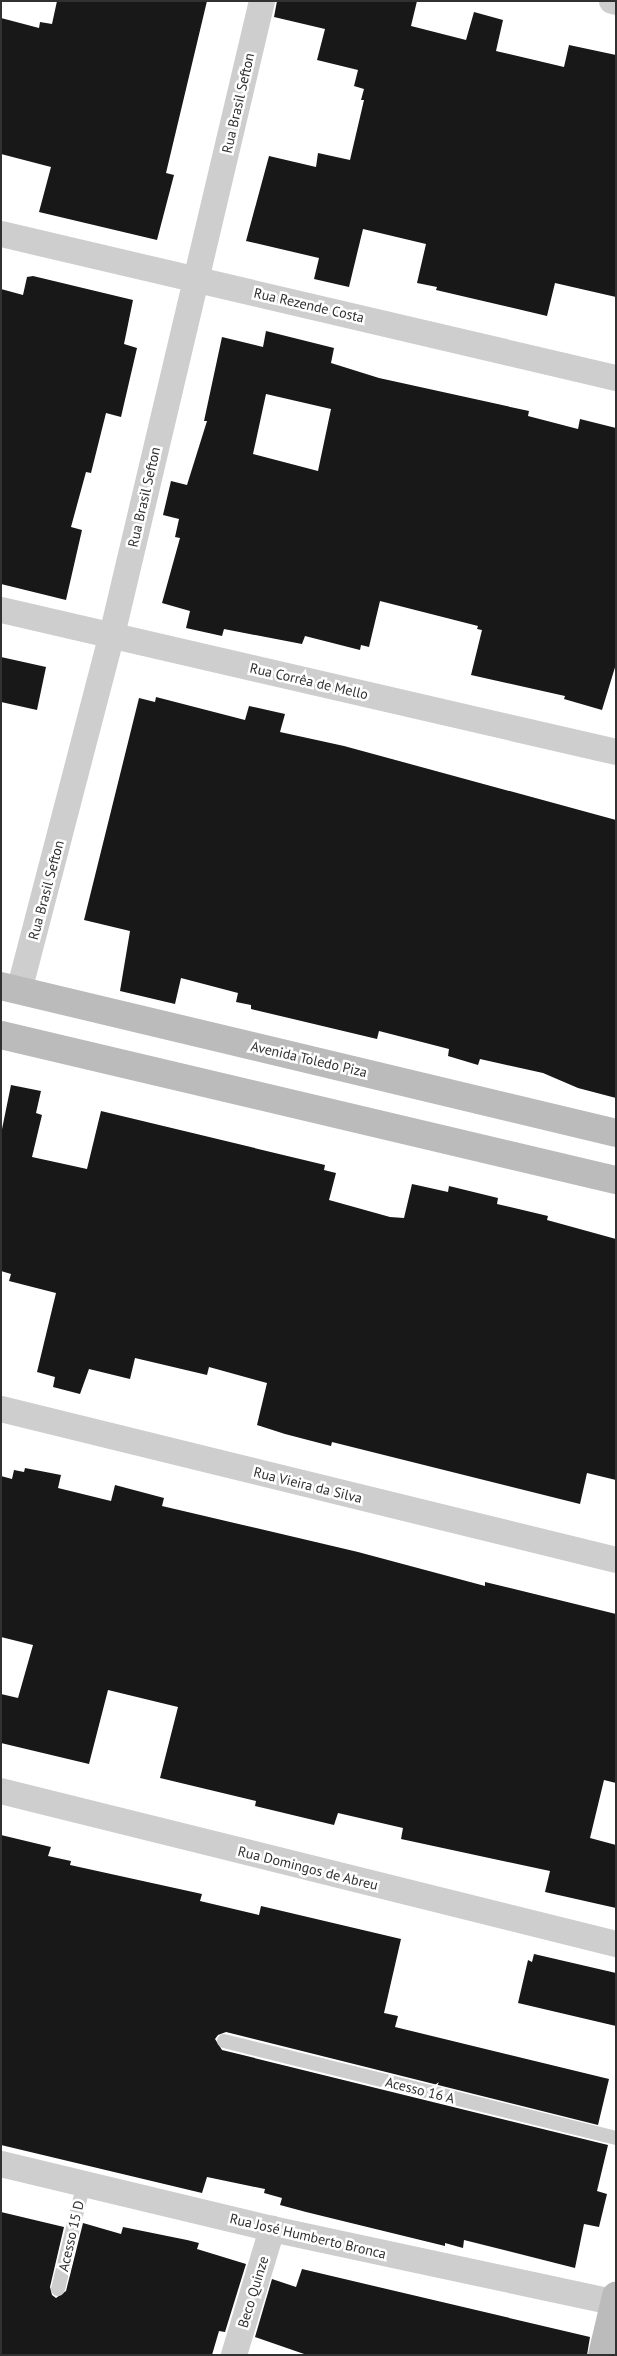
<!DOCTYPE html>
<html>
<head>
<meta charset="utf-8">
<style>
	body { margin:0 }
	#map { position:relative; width:617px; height:2356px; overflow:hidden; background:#fff; font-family:"PT Sans",sans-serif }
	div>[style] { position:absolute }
	.building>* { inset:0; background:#181818 }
	.lane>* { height:14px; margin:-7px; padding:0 7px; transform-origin:7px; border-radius:7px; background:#cecece }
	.street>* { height:26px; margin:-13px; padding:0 13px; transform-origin:13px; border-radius:13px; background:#cecece }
	.secondary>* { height:28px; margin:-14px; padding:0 14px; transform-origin:14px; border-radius:14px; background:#bbb }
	span { translate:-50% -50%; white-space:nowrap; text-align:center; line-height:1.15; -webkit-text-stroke:5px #fff; paint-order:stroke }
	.street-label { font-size:14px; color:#313131 }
	.frame { position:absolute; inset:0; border:2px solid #313131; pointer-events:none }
</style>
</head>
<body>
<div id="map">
	<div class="building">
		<i style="clip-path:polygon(57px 1px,207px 1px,166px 173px,174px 175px,157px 240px,39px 212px,51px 167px,1px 154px,1px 18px,39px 28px,40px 22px,52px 24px)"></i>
		<i style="clip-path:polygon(277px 1px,417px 1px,411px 26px,466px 40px,474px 12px,503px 20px,496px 51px,564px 67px,569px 45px,616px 55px,616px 297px,555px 283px,547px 316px,436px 290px,437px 287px,417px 283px,426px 244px,363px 229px,349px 287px,314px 279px,319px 258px,246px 241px,269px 156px,316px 167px,318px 153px,350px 160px,364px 100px,361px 100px,364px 89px,354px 86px,358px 70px,317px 60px,325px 29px,274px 17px)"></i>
		<i style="clip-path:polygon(33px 276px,133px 300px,124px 344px,137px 348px,121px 417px,106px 413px,91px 473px,86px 472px,71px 527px,82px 530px,66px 600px,1px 584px,1px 289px,23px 295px,27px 277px)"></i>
		<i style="clip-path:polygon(evenodd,266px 331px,334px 348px,331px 363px,379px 378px,529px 411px,528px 416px,578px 429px,580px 419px,616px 428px,616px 664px,602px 710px,564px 699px,565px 696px,471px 675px,482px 630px,477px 629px,478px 626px,380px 601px,369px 647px,361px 645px,360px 650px,305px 636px,302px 644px,224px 629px,222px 636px,186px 628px,190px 611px,162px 603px,180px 538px,175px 537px,179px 519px,163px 515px,171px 481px,187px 485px,207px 421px,204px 421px,222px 337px,263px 347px,266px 331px,266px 394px,331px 409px,318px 471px,253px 454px,266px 394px)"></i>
		<i style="clip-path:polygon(1px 657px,46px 667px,37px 710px,1px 702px)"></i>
		<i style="clip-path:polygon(156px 697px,245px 720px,249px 706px,285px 714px,280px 732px,344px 746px,616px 820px,616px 1098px,578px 1088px,543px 1073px,480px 1059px,478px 1065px,448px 1056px,449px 1049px,379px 1031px,377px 1039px,251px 1009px,251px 1005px,236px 1002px,238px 993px,181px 978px,175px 1004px,120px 991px,130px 931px,84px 920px,139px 698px,155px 702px)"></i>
		<i style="clip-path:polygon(11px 1085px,41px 1091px,36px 1113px,42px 1115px,32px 1157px,87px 1169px,101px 1111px,325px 1165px,324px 1170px,336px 1173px,329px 1200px,390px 1217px,404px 1218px,412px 1184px,448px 1192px,449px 1186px,498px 1198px,497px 1204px,548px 1216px,547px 1220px,616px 1239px,616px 1480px,587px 1473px,580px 1504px,332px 1442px,331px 1446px,285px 1434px,257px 1425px,267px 1383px,209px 1367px,207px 1375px,135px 1358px,130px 1379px,89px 1369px,80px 1394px,53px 1387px,55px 1377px,37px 1372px,56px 1293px,9px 1281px,11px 1274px,1px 1271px,1px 1134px)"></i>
		<i style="clip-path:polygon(25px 1468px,61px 1475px,58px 1488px,111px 1501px,115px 1485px,164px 1498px,162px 1506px,358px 1552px,485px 1586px,485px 1582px,616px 1614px,616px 1783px,604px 1780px,590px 1838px,616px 1845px,616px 1908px,545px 1892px,550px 1871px,401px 1839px,403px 1828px,338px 1813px,334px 1825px,255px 1806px,256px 1801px,160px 1778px,178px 1707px,108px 1690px,89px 1764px,1px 1743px,1px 1694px,18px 1698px,33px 1645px,1px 1637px,1px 1476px,12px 1479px,14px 1470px,24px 1472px)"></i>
		<i style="clip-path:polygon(1px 1835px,51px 1847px,48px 1856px,71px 1861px,70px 1865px,202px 1894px,200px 1901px,259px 1915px,261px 1906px,401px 1939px,384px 2013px,398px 2016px,395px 2027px,609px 2079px,598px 2125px,226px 2032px,218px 2035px,215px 2039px,222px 2050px,608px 2145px,597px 2191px,607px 2194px,599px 2227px,584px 2224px,575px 2268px,464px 2240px,463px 2248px,445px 2243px,445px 2246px,306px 2212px,280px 2205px,282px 2198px,264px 2193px,265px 2189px,207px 2177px,202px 2193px,1px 2145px)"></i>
		<i style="clip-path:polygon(534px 1954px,616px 1973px,616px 2026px,518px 2003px,528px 1960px,532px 1962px)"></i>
		<i style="clip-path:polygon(1px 2212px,64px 2227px,50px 2287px,52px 2295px,56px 2298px,66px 2291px,83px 2223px,121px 2234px,123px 2227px,187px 2240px,199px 2243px,197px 2249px,246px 2264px,225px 2332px,219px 2331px,212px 2355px,1px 2355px)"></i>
		<i style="clip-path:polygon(302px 2269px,590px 2337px,587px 2355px,307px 2355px,255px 2337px,272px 2279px,296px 2287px)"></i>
	</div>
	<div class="lane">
		<i style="left:224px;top:2041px;width:404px;rotate:13.9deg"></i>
		<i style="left:58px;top:2289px;width:109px;rotate:-76.2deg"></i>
	</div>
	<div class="street">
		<i style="left:612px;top:1px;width:4px;rotate:14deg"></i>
		<i style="left:1px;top:234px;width:632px;rotate:13.18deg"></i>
		<i style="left:1px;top:610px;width:631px;rotate:13deg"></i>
		<i style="left:19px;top:991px;width:368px;rotate:-75.4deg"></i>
		<i style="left:112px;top:635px;width:652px;rotate:-76.69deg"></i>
		<i style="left:1px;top:1409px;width:633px;rotate:13.79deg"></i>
		<i style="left:1px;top:1791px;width:634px;rotate:13.97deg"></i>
		<i style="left:1px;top:2164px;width:279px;rotate:13.5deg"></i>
		<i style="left:272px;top:2229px;width:352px;rotate:12.1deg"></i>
		<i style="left:234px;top:2355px;width:132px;rotate:-73.2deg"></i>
	</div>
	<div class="secondary">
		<i style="left:1px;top:986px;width:632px;rotate:13.44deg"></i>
		<i style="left:1px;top:1035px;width:632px;rotate:13.27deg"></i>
		<i style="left:602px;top:2355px;width:61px;rotate:-76.7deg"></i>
	</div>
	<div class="street-label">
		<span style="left:238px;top:103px;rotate:-77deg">Rua Brasil Sefton</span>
		<span style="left:309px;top:305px;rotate:13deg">Rua Rezende Costa</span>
		<span style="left:144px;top:497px;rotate:-77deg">Rua Brasil Sefton</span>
		<span style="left:309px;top:681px;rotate:13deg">Rua Corrêa de Mello</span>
		<span style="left:46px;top:890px;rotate:-75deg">Rua Brasil Sefton</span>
		<span style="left:309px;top:1059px;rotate:13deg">Avenida Toledo Piza</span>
		<span style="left:308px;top:1485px;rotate:14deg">Rua Vieira da Silva</span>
		<span style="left:308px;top:1868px;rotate:14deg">Rua Domingos de Abreu</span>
		<span style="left:420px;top:2090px;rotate:14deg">Acesso 16 A</span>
		<span style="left:71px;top:2236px;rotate:-77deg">Acesso 15 D</span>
		<span style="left:308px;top:2236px;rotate:13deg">Rua José Humberto Bronca</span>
		<span style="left:253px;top:2292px;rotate:-73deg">Beco Quinze</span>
	</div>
	<div class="frame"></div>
</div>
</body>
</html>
